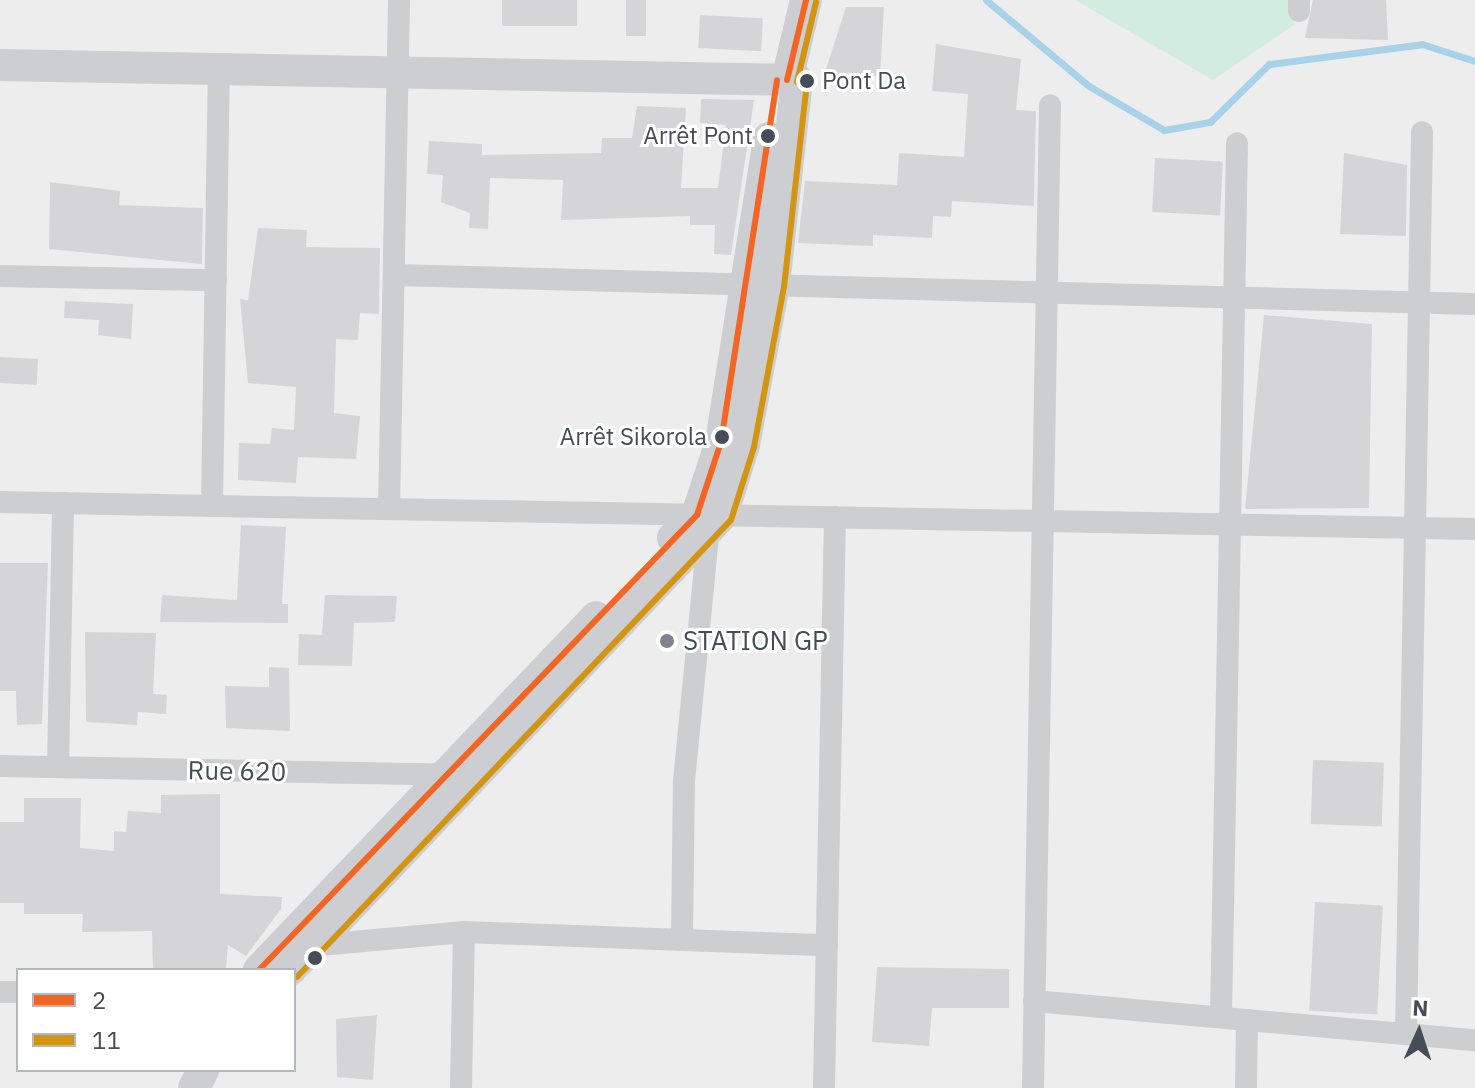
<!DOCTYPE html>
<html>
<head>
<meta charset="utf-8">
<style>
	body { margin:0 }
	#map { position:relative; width:1475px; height:1088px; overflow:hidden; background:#eeeded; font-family:"IBM Plex Sans",sans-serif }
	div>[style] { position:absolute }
	.green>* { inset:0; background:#d2ece0 }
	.stream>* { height:7px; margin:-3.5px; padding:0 3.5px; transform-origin:3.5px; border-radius:3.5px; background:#a7d2ea }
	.building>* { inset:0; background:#d5d5d7; transform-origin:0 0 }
	.street>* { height:22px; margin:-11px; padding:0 11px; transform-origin:11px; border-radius:11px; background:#ccced0 }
	.secondary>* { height:32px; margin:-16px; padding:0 16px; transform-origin:16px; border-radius:16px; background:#ccced2 }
	.bus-1>* { height:6px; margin:-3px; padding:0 3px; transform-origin:3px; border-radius:3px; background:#f26522 }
	.bus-2>* { height:6px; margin:-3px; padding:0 3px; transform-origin:3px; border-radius:3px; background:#d39412 }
	.dots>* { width:22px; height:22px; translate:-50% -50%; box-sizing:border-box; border:4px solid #fff; border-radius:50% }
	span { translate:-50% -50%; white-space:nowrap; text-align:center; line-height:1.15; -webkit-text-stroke:6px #fff; paint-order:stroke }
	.bus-label { font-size:24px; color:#454d59 }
	.left { translate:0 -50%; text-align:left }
	.right { translate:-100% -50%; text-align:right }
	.poi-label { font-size:26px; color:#454d59 }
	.street-label { font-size:26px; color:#454d59 }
	.legend { position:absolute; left:16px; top:968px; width:280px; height:104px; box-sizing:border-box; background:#fff; border:2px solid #b5b8bd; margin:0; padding:10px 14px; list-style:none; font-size:24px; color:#454d59 }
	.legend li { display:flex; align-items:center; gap:16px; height:40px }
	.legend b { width:40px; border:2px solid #b5b8bd }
	.north { position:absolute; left:1379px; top:992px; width:80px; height:80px; -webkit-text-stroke:6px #fff; paint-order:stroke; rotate:3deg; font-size:22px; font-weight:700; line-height:32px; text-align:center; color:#454d59 }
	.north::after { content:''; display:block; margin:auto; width:28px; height:36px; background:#454d59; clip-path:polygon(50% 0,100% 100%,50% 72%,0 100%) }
</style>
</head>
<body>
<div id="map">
	<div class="green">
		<i style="clip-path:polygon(1075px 0,1294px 0,1294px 25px,1213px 80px)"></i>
	</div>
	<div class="stream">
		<i style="left:986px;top:0;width:134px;rotate:39.9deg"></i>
		<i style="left:1089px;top:86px;width:87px;rotate:30.4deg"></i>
		<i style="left:1164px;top:130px;width:47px;rotate:-9.9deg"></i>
		<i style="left:1210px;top:122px;width:83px;rotate:-44.5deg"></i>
		<i style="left:1269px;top:64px;width:154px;rotate:-7.4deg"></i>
		<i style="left:1422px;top:44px;width:56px;rotate:17.8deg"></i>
	</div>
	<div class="building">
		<i style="left:502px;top:0;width:75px;height:26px"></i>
		<i style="left:626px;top:0;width:20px;height:36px"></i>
		<i style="clip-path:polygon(1313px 0,1386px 0,1388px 40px,1305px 38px)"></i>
		<i style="clip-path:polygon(846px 7px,884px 7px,880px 76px,825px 72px)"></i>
		<i style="left:700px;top:15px;width:63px;height:33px;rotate:3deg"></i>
		<i style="clip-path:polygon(936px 44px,1021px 59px,1016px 110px,1036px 111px,1034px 206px,952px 201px,951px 217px,933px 216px,932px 238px,873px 235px,873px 246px,798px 243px,805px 181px,897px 185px,899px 153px,964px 157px,968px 94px,932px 91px)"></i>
		<i style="clip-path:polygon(701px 99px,754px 100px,731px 255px,714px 254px,715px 225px,690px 225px,690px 216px,561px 220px,563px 180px,490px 178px,488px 229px,469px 228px,470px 213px,441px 202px,443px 175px,427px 174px,429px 141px,482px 144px,482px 155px,601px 153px,602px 138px,632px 138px,637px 106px,686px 108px,681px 188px,718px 188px,726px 125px,700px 123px)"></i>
		<i style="clip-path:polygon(1344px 153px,1407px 165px,1406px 236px,1340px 234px)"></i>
		<i style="left:1155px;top:158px;width:68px;height:54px;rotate:3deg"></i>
		<i style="clip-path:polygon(50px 182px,120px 191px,119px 205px,203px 208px,202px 264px,49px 249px)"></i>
		<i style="clip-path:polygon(258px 228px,307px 230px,306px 247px,380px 248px,379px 314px,360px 313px,358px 340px,336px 339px,334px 413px,360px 416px,356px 459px,298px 457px,296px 483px,238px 480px,239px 443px,270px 444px,272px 428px,294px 430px,296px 387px,248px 383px,240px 299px,248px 300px)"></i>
		<i style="clip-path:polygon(65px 301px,133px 304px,131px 339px,98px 335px,99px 320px,64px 318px)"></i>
		<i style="clip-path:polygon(1264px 315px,1372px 324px,1369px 508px,1245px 509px)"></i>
		<i style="left:0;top:357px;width:38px;height:26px;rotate:3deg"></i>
		<i style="clip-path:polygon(241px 525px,286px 527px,282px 604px,288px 604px,288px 623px,160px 622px,162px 595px,237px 600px)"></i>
		<i style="clip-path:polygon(0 563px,48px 563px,42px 724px,17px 725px,16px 691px,0 691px)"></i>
		<i style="clip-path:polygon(325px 595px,397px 596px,395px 622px,354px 623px,352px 666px,298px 665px,299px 634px,322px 635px)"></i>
		<i style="clip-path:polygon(85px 632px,156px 633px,153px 694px,167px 695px,166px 714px,138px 712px,137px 725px,86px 722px)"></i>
		<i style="clip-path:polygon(269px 667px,289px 668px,290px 731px,226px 728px,225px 686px,269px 687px)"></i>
		<i style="left:1313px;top:760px;width:71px;height:64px;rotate:2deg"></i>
		<i style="clip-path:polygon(220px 794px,220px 894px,282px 897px,281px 909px,246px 956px,228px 945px,226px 968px,153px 970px,152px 931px,82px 932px,83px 914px,24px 914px,24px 903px,0 903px,0 822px,24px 822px,24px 798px,81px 798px,80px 848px,114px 851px,114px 831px,126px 832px,128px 811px,161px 813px,161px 795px)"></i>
		<i style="left:1315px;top:902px;width:68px;height:109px;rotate:3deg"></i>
		<i style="clip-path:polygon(877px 967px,1009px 969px,1009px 1008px,932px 1008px,929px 1046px,872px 1042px)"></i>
		<i style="clip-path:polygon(377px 1015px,373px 1080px,337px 1077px,336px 1019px)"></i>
	</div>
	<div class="street">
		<i style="left:1299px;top:0;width:11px;rotate:90deg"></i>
		<i style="left:394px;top:275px;width:1081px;rotate:1.54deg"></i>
		<i style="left:0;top:276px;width:216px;rotate:1.1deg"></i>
		<i style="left:0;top:502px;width:1475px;rotate:1.05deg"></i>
		<i style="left:212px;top:506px;width:437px;rotate:-89.1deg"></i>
		<i style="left:389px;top:509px;width:509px;rotate:-88.87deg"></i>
		<i style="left:0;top:766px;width:451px;rotate:1.1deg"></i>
		<i style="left:58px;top:767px;width:264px;rotate:-88.9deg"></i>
		<i style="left:682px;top:940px;width:159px;rotate:-89.3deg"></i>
		<i style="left:684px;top:781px;width:254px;rotate:-84.4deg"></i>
		<i style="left:308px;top:946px;width:157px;rotate:-5.1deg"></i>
		<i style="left:464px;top:932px;width:363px;rotate:2.1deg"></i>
		<i style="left:0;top:992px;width:18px"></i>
		<i style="left:1034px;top:1001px;width:443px;rotate:5.1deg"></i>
		<i style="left:1221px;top:1017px;width:874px;rotate:-88.95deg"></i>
		<i style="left:1406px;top:1033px;width:901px;rotate:-88.98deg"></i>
		<i style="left:461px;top:1088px;width:156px;rotate:-88.9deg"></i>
		<i style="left:824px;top:1088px;width:571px;rotate:-88.9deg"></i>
		<i style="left:1033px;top:1088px;width:983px;rotate:-89.01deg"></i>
		<i style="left:1246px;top:1088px;width:68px;rotate:-89.2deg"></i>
	</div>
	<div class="secondary">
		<i style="left:0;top:65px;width:797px;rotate:1.08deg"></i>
		<i style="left:797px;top:80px;width:206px;rotate:96.4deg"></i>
		<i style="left:774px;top:285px;width:163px;rotate:100.6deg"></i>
		<i style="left:744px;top:445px;width:73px;rotate:107.4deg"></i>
		<i style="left:722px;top:515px;width:627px;rotate:133.51deg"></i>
		<i style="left:787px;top:80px;width:82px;rotate:-76.6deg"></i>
		<i style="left:673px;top:538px;width:33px;rotate:-44deg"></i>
		<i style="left:697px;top:515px;width:77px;rotate:-71.8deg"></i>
		<i style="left:721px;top:442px;width:308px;rotate:-81deg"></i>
		<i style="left:259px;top:970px;width:488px;rotate:-46.3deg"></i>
		<i style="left:194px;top:1088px;width:20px;rotate:-63deg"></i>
	</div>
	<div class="bus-1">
		<i style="left:787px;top:80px;width:82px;rotate:-76.6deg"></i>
		<i style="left:259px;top:970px;width:632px;rotate:-46.09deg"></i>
		<i style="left:697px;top:515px;width:77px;rotate:-71.8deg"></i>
		<i style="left:721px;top:442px;width:366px;rotate:-81.2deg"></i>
	</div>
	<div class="bus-2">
		<i style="left:797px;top:82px;width:82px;rotate:-76.6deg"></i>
		<i style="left:297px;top:977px;width:630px;rotate:-46.48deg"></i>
		<i style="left:731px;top:520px;width:77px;rotate:-72.5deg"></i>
		<i style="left:754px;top:447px;width:163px;rotate:-79.4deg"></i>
		<i style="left:784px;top:287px;width:207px;rotate:-83.6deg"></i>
	</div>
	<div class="dots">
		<i style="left:807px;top:81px;background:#454d59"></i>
		<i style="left:768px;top:136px;background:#454d59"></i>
		<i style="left:722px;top:437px;background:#454d59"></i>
		<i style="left:667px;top:641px;background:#80858d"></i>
		<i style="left:315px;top:958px;background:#454d59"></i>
	</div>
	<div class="bus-label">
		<span class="left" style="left:822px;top:81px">Pont Da</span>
		<span class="right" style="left:753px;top:136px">Arrêt Pont</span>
		<span class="right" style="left:707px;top:437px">Arrêt Sikorola</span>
	</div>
	<div class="poi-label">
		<span class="left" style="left:683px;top:641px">STATION GP</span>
	</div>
	<div class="street-label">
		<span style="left:237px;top:771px;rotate:1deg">Rue 620</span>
	</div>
	<ul class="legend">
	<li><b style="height:10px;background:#f26522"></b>2</li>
	<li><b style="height:10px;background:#d39412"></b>11</li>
	</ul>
	<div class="north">N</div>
</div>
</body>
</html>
